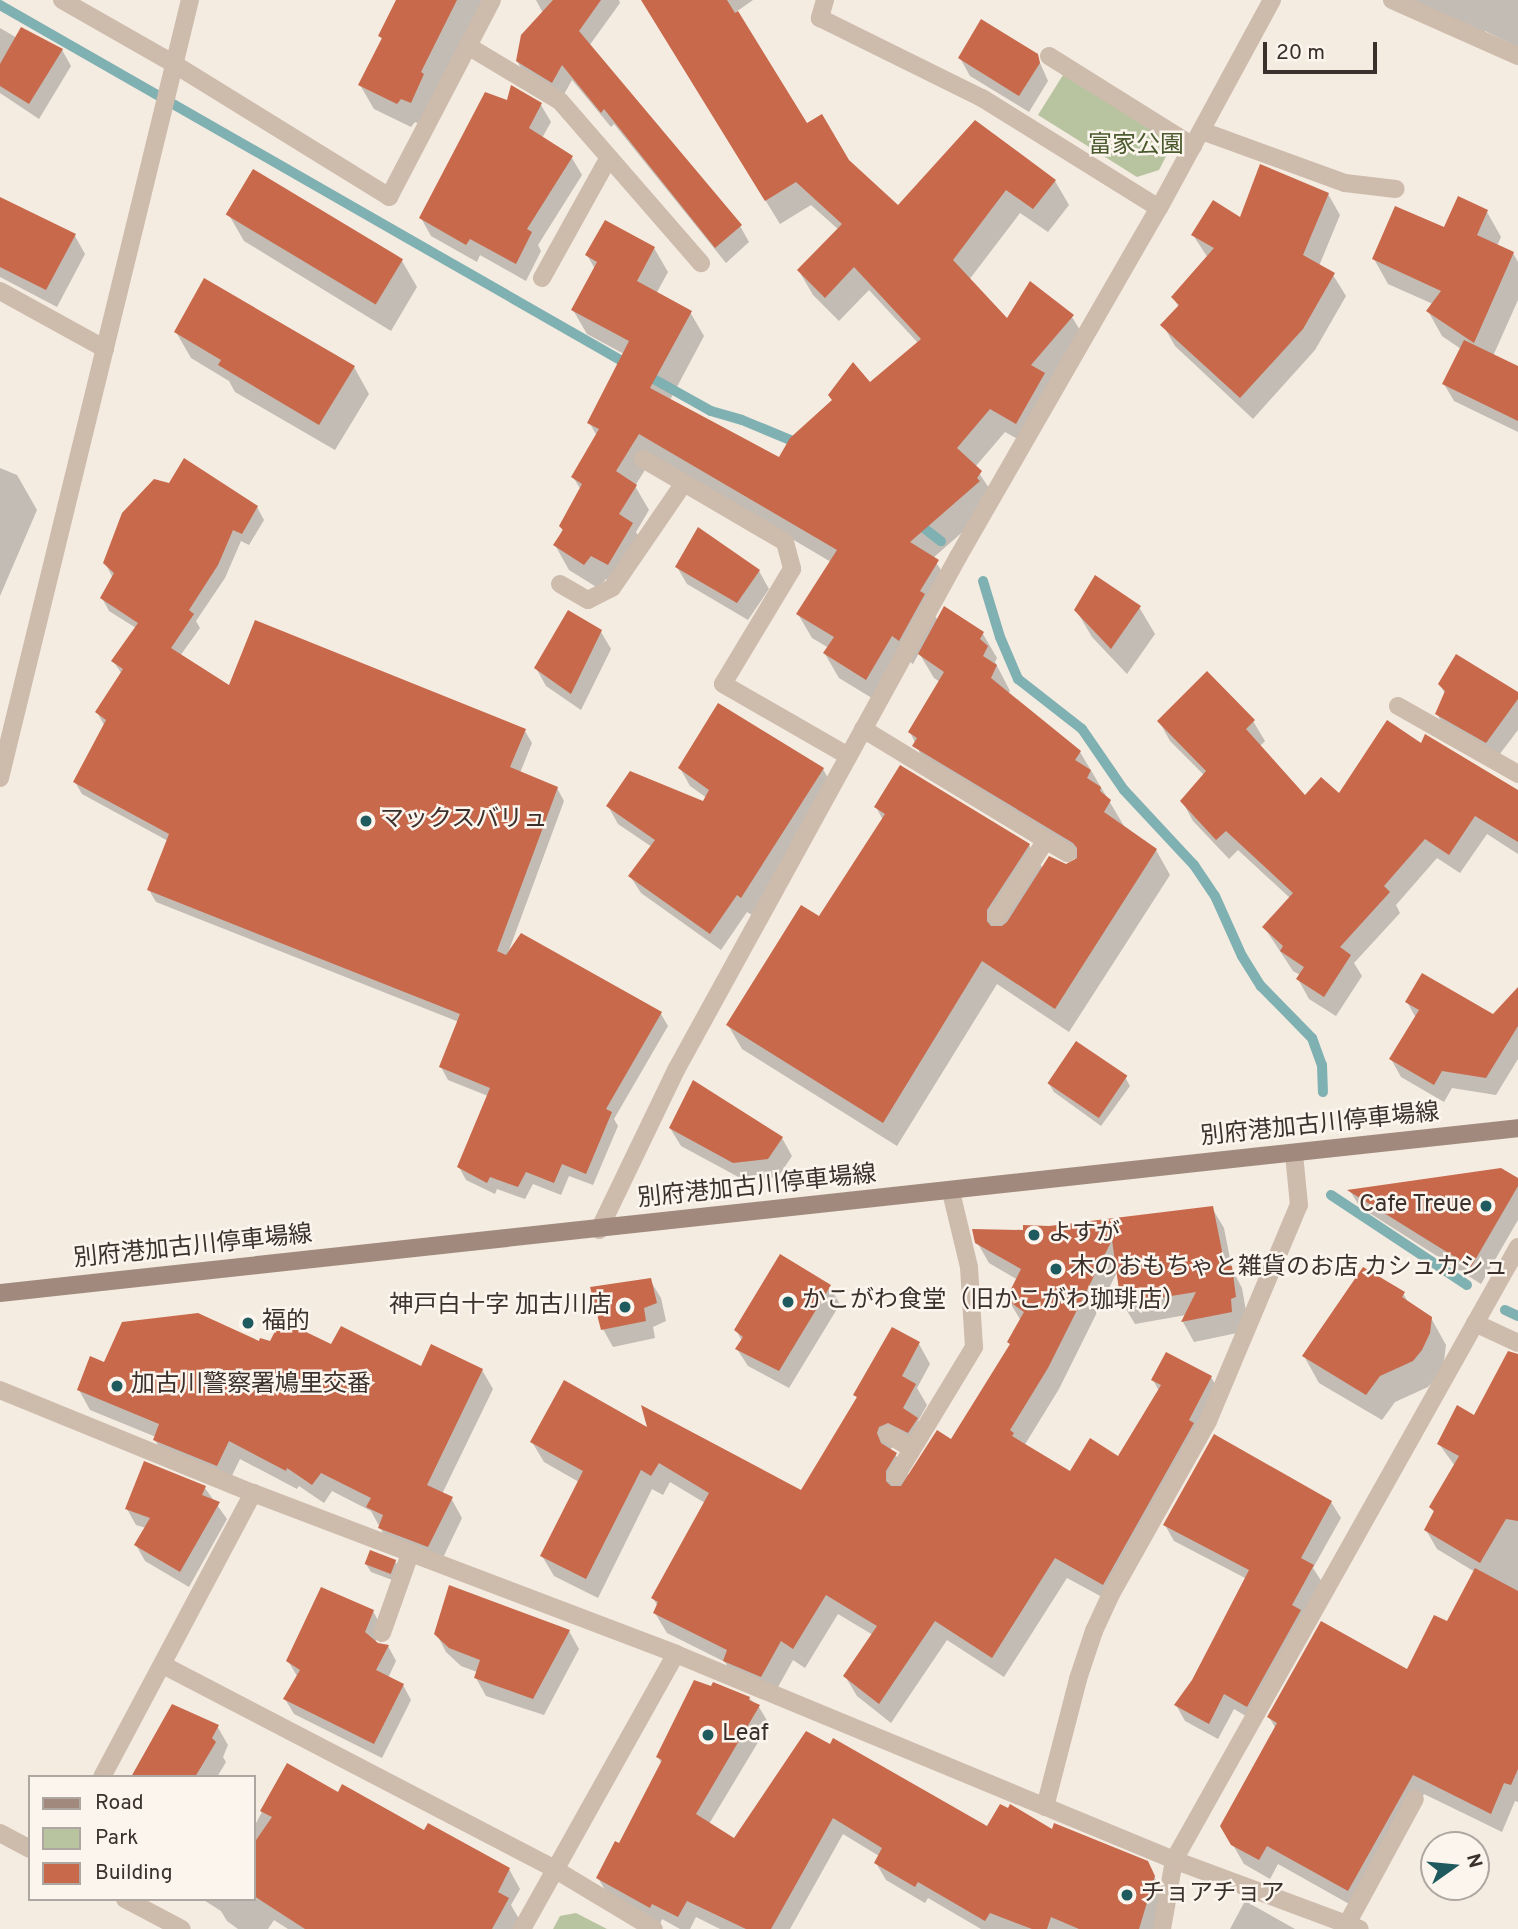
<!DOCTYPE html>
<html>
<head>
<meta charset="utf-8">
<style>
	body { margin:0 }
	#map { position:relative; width:1518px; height:1929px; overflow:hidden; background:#f4ebe1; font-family:Overpass,"Noto Sans JP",sans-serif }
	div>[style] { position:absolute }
	.green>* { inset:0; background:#b8c4a0 }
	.shadow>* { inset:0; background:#0003 }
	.stream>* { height:10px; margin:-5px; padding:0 5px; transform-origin:5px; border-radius:5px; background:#7fb0b2 }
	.building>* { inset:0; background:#c8694b; transform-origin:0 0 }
	.service>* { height:18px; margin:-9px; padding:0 9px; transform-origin:9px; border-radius:9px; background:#cdbbac }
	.minor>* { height:18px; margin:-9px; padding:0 9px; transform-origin:9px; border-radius:9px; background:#cdbbac }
	.tertiary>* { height:18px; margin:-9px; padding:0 9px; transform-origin:9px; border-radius:9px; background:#cdbbac }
	.secondary>* { height:18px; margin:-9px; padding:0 9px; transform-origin:9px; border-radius:9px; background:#a18a7d }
	.dots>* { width:19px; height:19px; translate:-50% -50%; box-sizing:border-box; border:4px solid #fbf5ee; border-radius:50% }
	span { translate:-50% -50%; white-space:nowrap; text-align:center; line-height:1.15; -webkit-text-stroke:5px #fbf5ee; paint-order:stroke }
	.park-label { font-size:24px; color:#4a5a2e }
	.poi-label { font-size:24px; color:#3b302b }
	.left { translate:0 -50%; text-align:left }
	.right { translate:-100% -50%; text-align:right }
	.street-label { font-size:24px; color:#3b302b }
	.legend { position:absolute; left:28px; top:1775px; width:228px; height:126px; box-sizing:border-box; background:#fbf5ee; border:2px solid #aea6a0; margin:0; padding:9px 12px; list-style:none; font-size:21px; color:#3b302b }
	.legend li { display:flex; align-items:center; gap:14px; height:35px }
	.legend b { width:35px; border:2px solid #aea6a0 }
	.north { position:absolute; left:1420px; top:1831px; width:70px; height:70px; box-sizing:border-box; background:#fbf5ee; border:2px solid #aea6a0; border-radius:50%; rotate:75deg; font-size:19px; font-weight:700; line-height:28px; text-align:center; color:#3b302b }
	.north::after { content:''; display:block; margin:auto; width:24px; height:32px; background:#1f5a5e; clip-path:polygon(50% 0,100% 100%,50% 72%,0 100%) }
	.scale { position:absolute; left:1263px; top:42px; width:114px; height:32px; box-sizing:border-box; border:4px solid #3b302b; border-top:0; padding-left:9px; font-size:21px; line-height:24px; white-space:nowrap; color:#3b302b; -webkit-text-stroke:5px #fbf5ee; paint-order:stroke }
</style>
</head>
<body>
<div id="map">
	<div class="green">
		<i style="clip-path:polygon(1063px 75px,1174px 141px,1159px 170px,1137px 177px,1038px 115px)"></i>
		<i style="clip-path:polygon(576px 1913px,607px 1929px,553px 1929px,560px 1916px)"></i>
	</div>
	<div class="shadow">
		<i style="clip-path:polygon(398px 0,483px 0,425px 126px,415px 122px,411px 127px,374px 109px,360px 85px,383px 41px,380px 36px)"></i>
		<i style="clip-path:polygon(536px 0,619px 0,620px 3px,589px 46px,740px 226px,749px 242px,726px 263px,614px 124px,611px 127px,572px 80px,562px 98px,527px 78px,517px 61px,543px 13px)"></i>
		<i style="clip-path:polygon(642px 0,753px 0,736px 12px,806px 126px,898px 207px,1055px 181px,1069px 205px,1048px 232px,1020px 213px,969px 280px,1007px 321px,1072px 317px,1086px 340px,1030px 446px,1005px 432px,975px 467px,995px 497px,992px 506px,933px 558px,951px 585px,934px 614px,938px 621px,983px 634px,997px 658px,995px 662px,1010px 691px,1008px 694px,1080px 752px,1124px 826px,1156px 850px,1170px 875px,1069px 1032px,997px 984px,897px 1146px,742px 1049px,728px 1025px,820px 919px,883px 820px,876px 807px,1029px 845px,1043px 869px,1066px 866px,1077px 860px,928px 770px,910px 732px,940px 682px,934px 678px,919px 653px,913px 664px,906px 659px,880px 703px,839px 678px,825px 654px,829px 648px,812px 638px,798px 614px,831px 562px,653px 457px,635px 486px,649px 510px,636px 532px,646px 548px,622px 588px,606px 579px,598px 588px,569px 570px,555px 545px,581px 490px,573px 477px,597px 436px,589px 422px,624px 354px,587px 334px,573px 310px,595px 269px,587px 255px,654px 248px,668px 272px,656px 294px,690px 312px,704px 336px,670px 400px,780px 459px,918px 343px,869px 290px,839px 321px,813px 295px,799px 271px,839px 230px,811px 205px,780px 224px)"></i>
		<i style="clip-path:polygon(1411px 0,1518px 0,1518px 47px,1485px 31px,1482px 37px)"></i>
		<i style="clip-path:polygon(0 28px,17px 38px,62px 50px,71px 66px,39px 119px,0 93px)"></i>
		<i style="clip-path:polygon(1037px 56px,1048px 81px,1029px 112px,970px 76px,960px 58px)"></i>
		<i style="clip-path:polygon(509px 102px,541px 105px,551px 122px,542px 138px,572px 158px,582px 175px,538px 245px,541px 251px,526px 281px,480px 255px,477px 262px,431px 236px,421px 218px)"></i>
		<i style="clip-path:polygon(1328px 194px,1340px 215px,1319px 266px,1333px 275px,1346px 296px,1315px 350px,1253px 419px,1175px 346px,1163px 325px,1179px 308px,1173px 297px,1208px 258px,1193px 235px)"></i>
		<i style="clip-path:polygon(0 199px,75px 236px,85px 254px,57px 307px,0 277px)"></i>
		<i style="clip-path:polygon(1487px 212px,1501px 237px,1497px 246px,1513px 253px,1518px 262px,1518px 300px,1493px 356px,1518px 368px,1518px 432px,1454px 401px,1444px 384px,1461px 349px,1442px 336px,1428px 311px,1433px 304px,1388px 284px,1374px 259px)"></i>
		<i style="clip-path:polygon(229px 215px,402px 261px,417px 287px,391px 331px,244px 241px)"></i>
		<i style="clip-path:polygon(176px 332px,354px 367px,369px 394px,335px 450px,235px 392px,229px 381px,191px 358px)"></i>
		<i style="clip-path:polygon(0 468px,17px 475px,37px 510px,0 596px)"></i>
		<i style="clip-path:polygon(257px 507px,264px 520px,249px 545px,241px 541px,225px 578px,196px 621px,200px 628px,180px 656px,229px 688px,525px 731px,532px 743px,520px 773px,557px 788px,564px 801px,508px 953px,522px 935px,661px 1014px,668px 1026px,614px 1119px,618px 1126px,593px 1185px,569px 1176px,561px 1195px,533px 1184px,525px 1199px,497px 1189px,495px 1194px,466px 1180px,459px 1167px,488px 1096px,448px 1080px,441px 1067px,459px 1022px,156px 902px,149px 890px,168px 841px,82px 794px,75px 782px,104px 725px,97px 712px,122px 674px,113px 661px,136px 628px,109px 611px,102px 598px,112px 576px,105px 563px)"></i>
		<i style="clip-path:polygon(677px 567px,759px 571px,769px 589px,748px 620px,687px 584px)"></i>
		<i style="clip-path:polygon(1139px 607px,1155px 634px,1127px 674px,1092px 637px,1076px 610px)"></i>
		<i style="clip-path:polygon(601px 632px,611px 649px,581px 710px,546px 686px,536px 668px)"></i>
		<i style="clip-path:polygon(1440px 684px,1518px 694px,1518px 730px,1496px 759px,1447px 731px,1437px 714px,1445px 694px)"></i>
		<i style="clip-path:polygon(1159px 721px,1253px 721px,1265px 741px,1259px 747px,1305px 797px,1339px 795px,1422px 745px,1518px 792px,1518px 854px,1487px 834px,1460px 873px,1437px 858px,1396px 905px,1400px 913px,1354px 963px,1362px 976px,1336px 1016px,1309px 999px,1298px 979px,1300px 975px,1293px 971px,1264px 927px,1290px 898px,1238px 850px,1229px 859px,1193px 821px,1182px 801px,1204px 775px,1170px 741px)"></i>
		<i style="clip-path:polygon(680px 768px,823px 769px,833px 787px,752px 915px,747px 912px,721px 950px,641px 893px,630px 876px,652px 847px,618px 824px,608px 806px,704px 803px,707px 798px,690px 786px)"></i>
		<i style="clip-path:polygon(1518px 990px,1518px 1059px,1496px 1095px,1452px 1088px,1444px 1102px,1401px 1077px,1391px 1059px,1416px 1018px,1407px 1002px,1494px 1016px)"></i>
		<i style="clip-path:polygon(1125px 1077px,1130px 1086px,1101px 1126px,1054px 1092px,1049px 1084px)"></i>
		<i style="clip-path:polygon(670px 1128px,782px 1138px,792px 1156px,778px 1177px,744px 1180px,681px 1146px)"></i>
		<i style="clip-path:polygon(1501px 1169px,1518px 1180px,1518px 1220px,1481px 1284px,1360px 1207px,1350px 1191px)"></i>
		<i style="clip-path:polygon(1212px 1208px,1224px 1228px,1232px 1269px,1242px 1288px,1247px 1317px,1242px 1332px,1194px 1342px,1183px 1322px,1186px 1315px,1135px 1324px,1123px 1304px,1118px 1270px,1059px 1389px,1024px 1446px,1070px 1473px,1119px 1458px,1159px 1391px,1153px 1380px,1211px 1377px,1223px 1398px,1115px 1604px,1067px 1578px,1004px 1677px,947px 1640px,891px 1723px,857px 1696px,845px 1676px,873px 1635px,838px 1614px,805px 1668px,793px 1660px,773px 1696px,736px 1681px,725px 1662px,667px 1633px,655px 1613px,658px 1607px,653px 1598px,705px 1503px,670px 1482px,663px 1495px,652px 1489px,598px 1598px,554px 1576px,542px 1556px,579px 1482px,544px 1462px,532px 1442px,650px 1430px,802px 1493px,858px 1399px,855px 1395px,919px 1344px,930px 1364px,917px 1388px,927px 1405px,918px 1421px,928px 1439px,900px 1442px,889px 1450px,895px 1454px,909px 1477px,952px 1441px,1011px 1345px,1021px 1321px,1008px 1299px,1018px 1280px,989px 1263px,977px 1242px,1049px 1228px)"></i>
		<i style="clip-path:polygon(650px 1280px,661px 1298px,666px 1321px,653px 1327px,655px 1338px,613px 1347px,603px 1329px)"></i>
		<i style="clip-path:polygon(829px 1286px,840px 1304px,789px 1388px,748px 1366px,737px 1349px,742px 1341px,736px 1330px)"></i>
		<i style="clip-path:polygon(1403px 1293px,1409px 1304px,1431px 1318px,1446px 1345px,1444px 1361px,1437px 1377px,1428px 1387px,1395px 1402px,1382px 1420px,1319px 1383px,1304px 1356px)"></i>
		<i style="clip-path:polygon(260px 1343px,332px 1347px,421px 1368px,482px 1370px,493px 1389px,442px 1494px,451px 1498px,462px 1518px,439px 1566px,391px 1548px,371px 1511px,332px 1491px,324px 1503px,299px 1486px,297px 1489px,240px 1459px,228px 1484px,166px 1459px,155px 1440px,156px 1437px,90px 1410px,79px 1390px,105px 1364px)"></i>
		<i style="clip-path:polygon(1518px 1376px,1518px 1802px,1515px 1801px,1502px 1832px,1424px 1794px,1361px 1905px,1351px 1905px,1278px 1864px,1270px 1879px,1244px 1864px,1222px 1826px,1276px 1729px,1269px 1717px,1407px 1672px,1448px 1623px,1475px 1572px,1437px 1549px,1426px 1530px,1435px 1514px,1431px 1507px,1455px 1466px,1439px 1444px,1475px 1417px)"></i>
		<i style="clip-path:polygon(205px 1488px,227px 1519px,189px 1587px,145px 1561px,136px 1545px,146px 1528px,136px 1525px,127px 1509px)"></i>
		<i style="clip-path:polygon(1331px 1502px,1341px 1518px,1313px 1568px,1322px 1582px,1256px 1722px,1234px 1709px,1218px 1739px,1185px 1721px,1176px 1705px,1193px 1681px,1247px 1579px,1174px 1541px,1165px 1525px)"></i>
		<i style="clip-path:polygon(395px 1561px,400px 1569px,395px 1581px,371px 1572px,366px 1564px)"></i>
		<i style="clip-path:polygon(373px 1611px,381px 1626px,375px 1643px,388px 1646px,396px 1661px,388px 1678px,403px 1685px,411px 1700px,382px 1758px,294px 1714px,285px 1699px,297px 1676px,288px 1661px)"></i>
		<i style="clip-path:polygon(569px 1631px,579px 1649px,544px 1715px,486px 1696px,476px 1678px,477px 1672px,461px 1666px,446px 1652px,436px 1633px)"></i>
		<i style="clip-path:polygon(749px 1698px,759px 1707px,769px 1724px,709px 1824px,734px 1840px,807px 1733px,987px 1828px,1053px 1832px,1146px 1863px,1164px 1894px,1153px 1929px,981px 1929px,928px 1898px,925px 1903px,886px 1880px,876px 1863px,879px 1856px,843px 1834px,790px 1929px,720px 1929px,696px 1917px,690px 1929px,680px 1929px,662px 1919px,660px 1924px,608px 1895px,598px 1878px,620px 1846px,662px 1764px,658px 1757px)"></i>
		<i style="clip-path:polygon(217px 1726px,228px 1745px,223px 1757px,226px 1762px,217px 1777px,133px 1777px)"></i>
		<i style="clip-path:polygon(287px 1765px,339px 1794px,509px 1869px,520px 1889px,511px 1905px,519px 1919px,513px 1929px,288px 1929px,274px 1920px,268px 1929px,238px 1929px,227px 1921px,221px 1911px,202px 1899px,254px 1899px,254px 1827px)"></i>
		<i style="clip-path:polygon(1245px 1901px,1295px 1929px,1230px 1929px)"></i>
	</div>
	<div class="stream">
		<i style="left:0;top:5px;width:725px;rotate:29.78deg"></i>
		<i style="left:643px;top:373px;width:78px;rotate:29.2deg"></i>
		<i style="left:711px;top:411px;width:32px;rotate:16deg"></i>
		<i style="left:742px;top:420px;width:63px;rotate:22.5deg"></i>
		<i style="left:915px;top:521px;width:33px;rotate:38deg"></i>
		<i style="left:983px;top:581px;width:59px;rotate:73.1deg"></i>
		<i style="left:1000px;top:637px;width:46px;rotate:66.8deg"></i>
		<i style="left:1018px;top:679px;width:81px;rotate:38deg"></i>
		<i style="left:1082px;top:729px;width:74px;rotate:55.5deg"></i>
		<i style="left:1124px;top:790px;width:103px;rotate:47deg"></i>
		<i style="left:1194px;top:865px;width:37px;rotate:56deg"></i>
		<i style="left:1215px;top:896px;width:66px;rotate:65.8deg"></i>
		<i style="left:1242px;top:956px;width:36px;rotate:58deg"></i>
		<i style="left:1261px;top:986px;width:73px;rotate:45.6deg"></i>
		<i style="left:1312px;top:1038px;width:29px;rotate:70deg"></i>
		<i style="left:1322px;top:1065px;width:27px;rotate:88deg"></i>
		<i style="left:1331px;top:1195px;width:163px;rotate:33.5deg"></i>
		<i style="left:1505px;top:1310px;width:14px;rotate:25deg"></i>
	</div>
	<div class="building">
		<i style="clip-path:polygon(396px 0,457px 0,421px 72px,424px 74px,411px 103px,401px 99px,397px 104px,358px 85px,382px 38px,378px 36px)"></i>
		<i style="clip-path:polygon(553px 0,601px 0,579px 31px,742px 225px,715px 248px,604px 109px,601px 113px,562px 65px,552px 83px,516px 61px,521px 35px)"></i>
		<i style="clip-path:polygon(641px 0,727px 0,735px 13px,738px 11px,807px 123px,822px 114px,849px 160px,898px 205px,975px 120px,1056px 180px,1033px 209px,1006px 190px,953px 260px,1007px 318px,1030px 281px,1074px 315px,1031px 365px,1045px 373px,1016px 424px,990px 409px,957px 448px,982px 471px,977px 478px,980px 481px,910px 542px,939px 560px,920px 591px,925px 594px,899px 641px,892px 636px,866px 680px,823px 653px,834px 637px,796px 614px,837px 550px,639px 434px,616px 471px,637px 485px,619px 514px,633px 523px,608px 565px,591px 556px,584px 565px,553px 545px,563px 530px,559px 526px,582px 484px,571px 477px,599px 429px,587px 423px,629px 341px,571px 310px,597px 262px,585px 255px,605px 220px,655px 247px,637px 281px,692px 311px,650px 388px,779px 457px,790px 438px,832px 400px,828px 395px,853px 362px,870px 382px,921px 339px,854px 267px,825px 298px,797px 270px,842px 224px,796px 182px,765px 201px)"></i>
		<i style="clip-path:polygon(981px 19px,1038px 54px,1040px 63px,1019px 96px,958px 58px)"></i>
		<i style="clip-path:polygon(21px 27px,63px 49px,29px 104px,0 86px,0 64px)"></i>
		<i style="clip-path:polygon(511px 85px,542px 103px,529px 128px,573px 156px,527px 229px,532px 232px,516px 264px,470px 239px,466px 245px,419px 218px,485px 92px,507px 100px)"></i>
		<i style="clip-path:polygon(1260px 164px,1329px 193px,1303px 255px,1335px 273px,1303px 329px,1240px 398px,1160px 325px,1179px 305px,1171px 297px,1214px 248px,1191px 235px,1213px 200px,1240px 217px)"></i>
		<i style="left:253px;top:169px;width:175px;height:53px;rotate:31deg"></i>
		<i style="clip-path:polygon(1458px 196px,1488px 210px,1477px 235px,1514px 252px,1474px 343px,1426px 311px,1441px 291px,1372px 259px,1395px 206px,1444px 227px)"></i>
		<i style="clip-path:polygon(0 197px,76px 234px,46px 290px,0 267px)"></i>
		<i style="clip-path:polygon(204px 278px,355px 366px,319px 425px,218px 365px,221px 360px,174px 332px)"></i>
		<i style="clip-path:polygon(1464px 340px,1518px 366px,1518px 421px,1442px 384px)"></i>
		<i style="clip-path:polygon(184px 458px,258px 506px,242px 534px,233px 530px,218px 565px,189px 610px,194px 614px,171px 648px,229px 685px,255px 620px,526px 729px,510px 767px,558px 787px,497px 951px,506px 955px,521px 933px,662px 1012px,606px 1109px,612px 1112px,586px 1174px,562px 1164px,554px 1183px,526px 1172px,518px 1187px,490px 1177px,487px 1183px,457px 1167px,490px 1088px,439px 1067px,460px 1014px,147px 890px,169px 834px,73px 782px,106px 720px,95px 712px,123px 669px,111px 661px,138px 623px,100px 598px,114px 573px,103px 563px,122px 513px,154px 479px,169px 483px)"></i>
		<i style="clip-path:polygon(698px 527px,760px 570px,737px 603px,675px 567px)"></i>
		<i style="clip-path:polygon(1095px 575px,1141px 606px,1111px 649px,1074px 610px)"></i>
		<i style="clip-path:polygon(944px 606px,984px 632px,980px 639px,988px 646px,983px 656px,997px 665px,991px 678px,1081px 751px,1075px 760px,1091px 770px,1087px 778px,1101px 787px,1100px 791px,1111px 800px,1104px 812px,1157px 849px,1055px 1009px,982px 961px,883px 1123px,726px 1025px,801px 905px,819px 916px,885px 814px,874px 807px,900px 765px,1030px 844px,987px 910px,987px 921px,991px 926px,1002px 926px,1007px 922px,1049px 856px,1066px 864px,1077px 858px,1077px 848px,1073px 843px,912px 746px,917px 738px,908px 732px,944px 672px,918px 654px)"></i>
		<i style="clip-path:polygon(568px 610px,602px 630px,571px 694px,534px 668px)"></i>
		<i style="clip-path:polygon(1456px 654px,1518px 692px,1518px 699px,1486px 743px,1435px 714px,1445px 691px,1438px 684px)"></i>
		<i style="clip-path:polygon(1207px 671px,1255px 720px,1246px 729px,1305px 795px,1321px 777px,1339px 793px,1387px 720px,1421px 743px,1425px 734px,1518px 790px,1518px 842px,1475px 816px,1449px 855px,1425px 839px,1384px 886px,1390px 892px,1340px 947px,1351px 955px,1324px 997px,1296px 979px,1304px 967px,1280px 951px,1283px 946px,1262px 927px,1293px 893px,1226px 831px,1216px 840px,1180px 801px,1206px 771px,1157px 721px)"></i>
		<i style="clip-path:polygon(718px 703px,824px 768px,741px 898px,737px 895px,710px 934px,628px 876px,655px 840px,606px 806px,630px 771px,703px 801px,709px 790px,678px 768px)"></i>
		<i style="clip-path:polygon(1422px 973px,1493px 1014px,1518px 987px,1518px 1026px,1486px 1078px,1442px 1071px,1434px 1085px,1389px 1059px,1419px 1010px,1405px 1002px)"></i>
		<i style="left:1076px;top:1041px;width:62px;height:51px;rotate:34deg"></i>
		<i style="clip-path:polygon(693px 1080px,783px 1137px,768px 1159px,733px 1163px,669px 1128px)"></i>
		<i style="clip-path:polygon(1501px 1168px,1518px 1178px,1518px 1186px,1471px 1267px,1347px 1190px)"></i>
		<i style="clip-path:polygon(1213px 1206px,1225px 1266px,1232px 1266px,1236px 1297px,1231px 1299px,1232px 1312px,1181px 1322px,1196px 1292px,1121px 1304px,1112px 1240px,1048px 1368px,1010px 1430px,1014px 1433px,1012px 1436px,1070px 1471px,1090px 1438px,1118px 1456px,1161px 1385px,1151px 1380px,1166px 1352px,1212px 1376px,1189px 1420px,1194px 1423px,1103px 1585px,1055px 1558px,992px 1658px,935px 1621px,879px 1704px,843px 1676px,877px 1626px,826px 1595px,793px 1649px,781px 1641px,761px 1677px,723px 1661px,727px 1650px,653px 1613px,658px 1602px,651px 1598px,709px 1493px,659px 1463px,651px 1476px,641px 1470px,586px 1579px,540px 1556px,583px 1471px,530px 1442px,564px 1380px,647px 1427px,641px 1405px,801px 1490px,857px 1397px,853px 1395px,892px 1327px,920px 1342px,902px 1376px,916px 1384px,903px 1408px,918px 1418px,908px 1433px,888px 1423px,879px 1427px,877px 1433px,881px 1443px,897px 1453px,886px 1471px,886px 1481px,891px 1486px,901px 1486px,937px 1430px,951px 1439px,1010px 1344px,1007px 1342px,1024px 1312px,1006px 1299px,1021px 1269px,975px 1243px,972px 1229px,1023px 1230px,1023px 1225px,1049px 1226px)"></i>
		<i style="clip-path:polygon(780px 1254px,831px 1285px,779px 1371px,735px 1349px,743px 1337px,734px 1330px)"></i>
		<i style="clip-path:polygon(1363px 1267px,1405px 1292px,1402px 1297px,1432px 1317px,1430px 1333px,1422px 1350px,1413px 1361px,1380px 1376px,1366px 1395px,1302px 1356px)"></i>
		<i style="clip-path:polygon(651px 1278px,657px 1303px,644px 1308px,646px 1321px,601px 1330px,590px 1287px)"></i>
		<i style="clip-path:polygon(198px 1313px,259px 1341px,260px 1338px,270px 1341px,281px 1320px,331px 1344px,341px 1326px,421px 1366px,431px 1344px,483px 1369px,427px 1485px,453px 1497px,428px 1547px,378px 1528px,383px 1515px,366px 1507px,371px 1498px,321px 1473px,312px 1485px,287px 1468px,286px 1471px,229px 1441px,217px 1466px,153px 1440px,159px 1424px,77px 1390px,90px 1356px,104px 1362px,122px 1322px)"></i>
		<i style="clip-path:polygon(1508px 1351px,1518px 1354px,1518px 1521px,1506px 1519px,1480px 1563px,1424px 1530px,1434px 1511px,1429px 1507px,1459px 1456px,1437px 1444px,1457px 1405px,1474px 1415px)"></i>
		<i style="clip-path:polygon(1214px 1434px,1332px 1501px,1301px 1558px,1314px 1565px,1292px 1605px,1301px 1610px,1247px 1707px,1224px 1694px,1209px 1724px,1174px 1705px,1192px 1680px,1249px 1570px,1163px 1525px)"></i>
		<i style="clip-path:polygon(144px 1461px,206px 1486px,202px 1495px,220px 1502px,180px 1572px,134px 1545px,150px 1518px,125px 1509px)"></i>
		<i style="left:370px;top:1550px;width:28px;height:15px;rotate:21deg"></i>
		<i style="clip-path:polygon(1475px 1568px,1518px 1591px,1518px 1769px,1511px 1785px,1504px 1783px,1491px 1814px,1413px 1775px,1348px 1891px,1267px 1846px,1259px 1860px,1231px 1845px,1220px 1826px,1277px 1723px,1267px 1717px,1321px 1621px,1407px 1669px,1434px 1615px,1447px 1621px)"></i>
		<i style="clip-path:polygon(449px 1585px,570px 1630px,533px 1699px,474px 1678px,480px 1660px,449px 1648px,434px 1634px)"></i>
		<i style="clip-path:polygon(321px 1587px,374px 1610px,365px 1632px,378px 1643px,389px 1645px,376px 1670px,404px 1684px,374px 1744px,283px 1699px,300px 1670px,286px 1661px)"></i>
		<i style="clip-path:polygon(694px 1680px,711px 1686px,713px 1682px,750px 1697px,749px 1700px,760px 1705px,696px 1814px,734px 1838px,806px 1731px,830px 1744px,833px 1738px,987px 1826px,1000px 1804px,1008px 1808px,1010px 1804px,1052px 1829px,1054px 1823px,1148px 1861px,1155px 1876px,1139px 1929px,1079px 1929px,1051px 1917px,1047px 1929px,1032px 1929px,990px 1913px,985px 1921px,918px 1882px,915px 1887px,874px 1863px,882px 1848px,833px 1818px,771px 1929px,746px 1929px,687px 1901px,678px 1917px,652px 1904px,650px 1908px,596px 1878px,615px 1841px,619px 1843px,662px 1760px,656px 1757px)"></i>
		<i style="clip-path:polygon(172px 1704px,219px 1725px,212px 1738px,216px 1742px,195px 1777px,131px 1777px)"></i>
		<i style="clip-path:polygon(287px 1763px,338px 1792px,342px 1784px,424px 1830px,428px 1823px,510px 1868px,498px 1892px,509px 1898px,492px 1929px,305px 1929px,254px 1896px,254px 1843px,272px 1817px,260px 1811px)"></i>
	</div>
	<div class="service">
		<i style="left:825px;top:0;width:19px;rotate:106deg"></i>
		<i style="left:820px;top:18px;width:181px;rotate:26.3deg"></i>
		<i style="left:982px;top:98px;width:208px;rotate:31.9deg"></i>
		<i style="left:382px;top:1633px;width:84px;rotate:-70.5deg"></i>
		<i style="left:1347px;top:1924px;width:142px;rotate:-61.5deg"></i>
	</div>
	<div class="minor">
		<i style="left:62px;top:0;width:129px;rotate:29.7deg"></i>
		<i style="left:174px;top:64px;width:253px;rotate:31.7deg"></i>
		<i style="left:389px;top:197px;width:222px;rotate:-62.4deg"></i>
		<i style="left:1392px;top:0;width:138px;rotate:24deg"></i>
		<i style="left:468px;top:46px;width:107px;rotate:30.9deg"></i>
		<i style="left:560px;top:101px;width:215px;rotate:49deg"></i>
		<i style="left:1049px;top:56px;width:170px;rotate:32deg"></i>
		<i style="left:1202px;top:131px;width:152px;rotate:20deg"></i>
		<i style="left:1345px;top:183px;width:51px;rotate:6.7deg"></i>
		<i style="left:542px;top:278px;width:138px;rotate:-61deg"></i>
		<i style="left:0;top:291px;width:120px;rotate:28.9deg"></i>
		<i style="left:643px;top:459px;width:164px;rotate:30.3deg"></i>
		<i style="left:785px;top:542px;width:28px;rotate:75deg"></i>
		<i style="left:792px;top:569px;width:134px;rotate:121deg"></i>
		<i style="left:723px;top:684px;width:144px;rotate:29.9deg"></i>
		<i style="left:560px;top:584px;width:32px;rotate:30deg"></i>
		<i style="left:588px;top:600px;width:27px;rotate:-27deg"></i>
		<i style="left:612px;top:588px;width:127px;rotate:-55.6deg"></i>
		<i style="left:1398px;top:706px;width:138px;rotate:29.5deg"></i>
		<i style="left:863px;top:729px;width:239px;rotate:31.3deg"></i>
		<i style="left:997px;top:916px;width:90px;rotate:-57.2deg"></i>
		<i style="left:599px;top:1230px;width:178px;rotate:-64.3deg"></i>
		<i style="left:676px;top:1070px;width:585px;rotate:-61.2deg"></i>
		<i style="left:958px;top:557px;width:403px;rotate:-60.1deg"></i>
		<i style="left:1159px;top:208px;width:237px;rotate:-61.5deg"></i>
		<i style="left:1475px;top:1323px;width:47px;rotate:24.9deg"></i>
		<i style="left:0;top:1390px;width:273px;rotate:22.2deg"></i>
		<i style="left:253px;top:1493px;width:453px;rotate:20.8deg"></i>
		<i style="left:676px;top:1654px;width:539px;rotate:22.47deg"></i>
		<i style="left:1174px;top:1860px;width:198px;rotate:20.4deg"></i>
		<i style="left:888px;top:1434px;width:28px;rotate:32deg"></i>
		<i style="left:896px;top:1476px;width:151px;rotate:-58.8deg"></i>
		<i style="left:974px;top:1347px;width:80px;rotate:-93.6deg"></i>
		<i style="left:969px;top:1267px;width:77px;rotate:-103.5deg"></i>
		<i style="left:163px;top:1665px;width:443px;rotate:27.5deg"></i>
		<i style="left:556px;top:1870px;width:114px;rotate:31deg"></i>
		<i style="left:102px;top:1777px;width:322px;rotate:-62deg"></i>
		<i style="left:1045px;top:1807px;width:132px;rotate:-75.5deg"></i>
		<i style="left:1078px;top:1679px;width:51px;rotate:-71.6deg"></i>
		<i style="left:1094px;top:1631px;width:41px;rotate:-65.3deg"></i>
		<i style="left:1111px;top:1594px;width:198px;rotate:-60.7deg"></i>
		<i style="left:1208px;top:1421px;width:234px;rotate:-67.2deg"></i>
		<i style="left:1299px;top:1205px;width:51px;rotate:-95.6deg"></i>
		<i style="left:0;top:1833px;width:34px;rotate:28deg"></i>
		<i style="left:125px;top:1899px;width:64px;rotate:27.8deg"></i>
		<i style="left:522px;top:1929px;width:315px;rotate:-60.8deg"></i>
		<i style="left:1162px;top:1929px;width:70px;rotate:-80.1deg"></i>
		<i style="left:1174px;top:1860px;width:703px;rotate:-60.7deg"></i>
	</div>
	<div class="tertiary">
		<i style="left:0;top:778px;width:801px;rotate:-76.28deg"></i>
	</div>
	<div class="secondary">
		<i style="left:0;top:1293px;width:1527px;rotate:-6.2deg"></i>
	</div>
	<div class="dots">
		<i style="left:366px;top:821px;background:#1f5a5e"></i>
		<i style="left:1486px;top:1206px;background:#1f5a5e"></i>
		<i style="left:1034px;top:1235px;background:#1f5a5e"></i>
		<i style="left:1056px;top:1269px;background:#1f5a5e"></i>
		<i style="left:788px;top:1302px;background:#1f5a5e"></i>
		<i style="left:625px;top:1307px;background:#1f5a5e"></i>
		<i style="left:248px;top:1323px;background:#1f5a5e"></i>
		<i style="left:117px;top:1386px;background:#1f5a5e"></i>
		<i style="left:708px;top:1735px;background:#1f5a5e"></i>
		<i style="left:1127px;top:1895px;background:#1f5a5e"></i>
	</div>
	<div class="park-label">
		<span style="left:1136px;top:147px">富家公園</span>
	</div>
	<div class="poi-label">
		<span class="left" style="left:380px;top:821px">マックスバリュ</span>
		<span class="right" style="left:1472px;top:1206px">Cafe Treue</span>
		<span class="left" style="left:1048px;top:1235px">よすが</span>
		<span class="left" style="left:1070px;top:1269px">木のおもちゃと雑貨のお店 カシュカシュ</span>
		<span class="left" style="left:802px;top:1302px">かこがわ食堂（旧かこがわ珈琲店）</span>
		<span class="right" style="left:611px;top:1307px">神戸白十字 加古川店</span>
		<span class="left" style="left:262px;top:1323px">福的</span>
		<span class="left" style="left:131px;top:1386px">加古川警察署鳩里交番</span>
		<span class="left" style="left:722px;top:1735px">Leaf</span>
		<span class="left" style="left:1141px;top:1895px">チョアチョア</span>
	</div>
	<div class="street-label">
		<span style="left:1320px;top:1126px;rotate:-6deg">別府港加古川停車場線</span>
		<span style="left:757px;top:1188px;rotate:-6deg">別府港加古川停車場線</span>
		<span style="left:193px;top:1248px;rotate:-6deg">別府港加古川停車場線</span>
	</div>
	<ul class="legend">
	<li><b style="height:9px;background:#a18a7d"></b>Road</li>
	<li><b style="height:19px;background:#b8c4a0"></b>Park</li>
	<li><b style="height:19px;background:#c8694b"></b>Building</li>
	</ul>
	<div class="north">N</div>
	<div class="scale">20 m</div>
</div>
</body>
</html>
